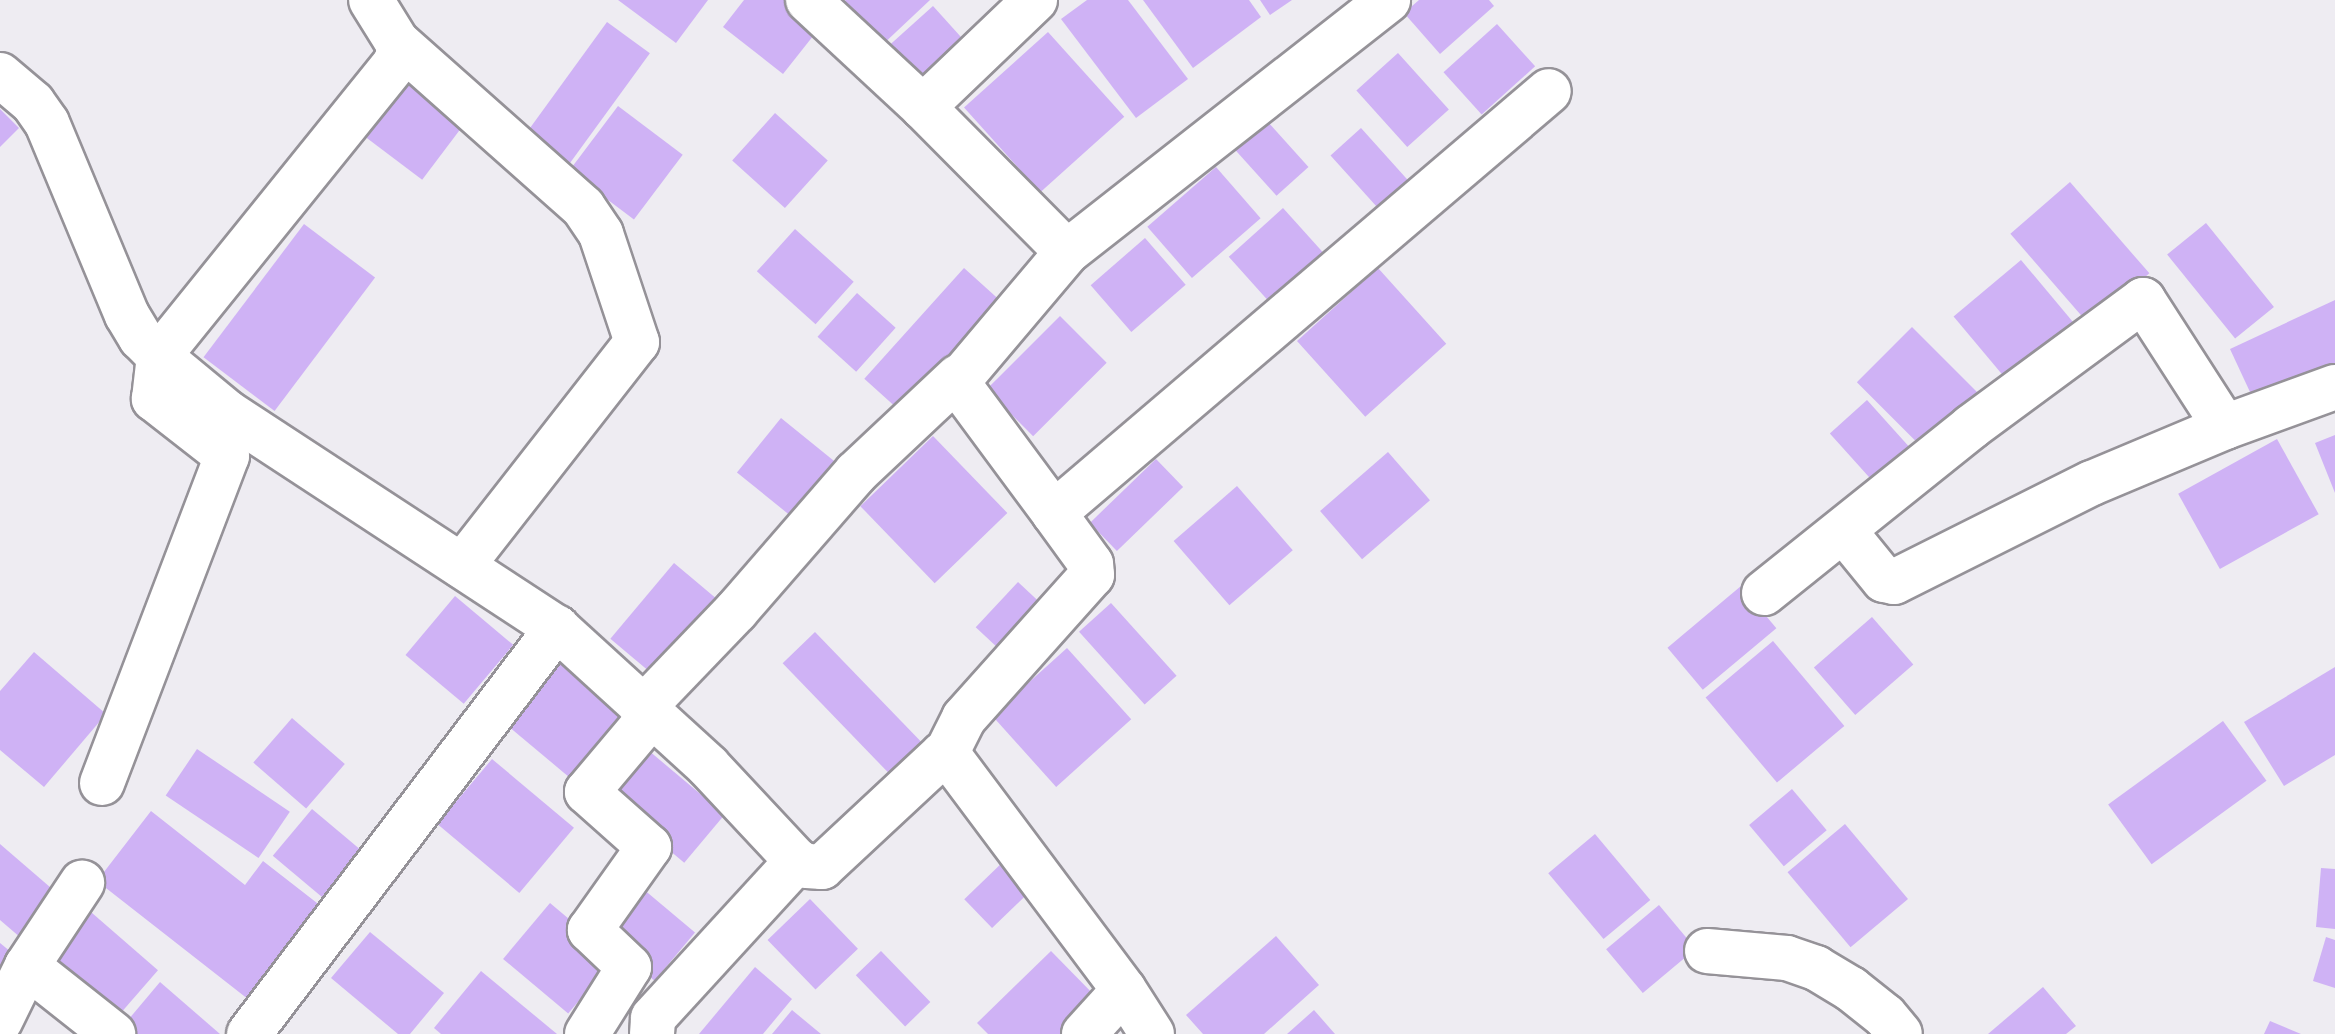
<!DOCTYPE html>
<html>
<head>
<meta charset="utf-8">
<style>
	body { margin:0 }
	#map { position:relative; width:2335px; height:1034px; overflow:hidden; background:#eeecf2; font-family:"PT Sans Narrow",sans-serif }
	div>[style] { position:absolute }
	.building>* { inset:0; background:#cfb2f5; transform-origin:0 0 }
	.roads { filter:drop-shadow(2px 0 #959298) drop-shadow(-2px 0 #959298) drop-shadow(0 2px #959298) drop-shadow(0 -2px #959298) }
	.minor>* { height:44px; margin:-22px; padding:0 22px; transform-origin:22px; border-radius:22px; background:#fff }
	span { translate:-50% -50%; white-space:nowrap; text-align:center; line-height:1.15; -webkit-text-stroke:7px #eeecf2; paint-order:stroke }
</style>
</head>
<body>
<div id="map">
	<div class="building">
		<i style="clip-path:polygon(618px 0,708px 0,676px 43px)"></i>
		<i style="clip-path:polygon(744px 0,788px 0,821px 26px,783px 74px,723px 27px)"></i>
		<i style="clip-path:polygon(846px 0,930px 0,879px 48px,840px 5px)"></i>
		<i style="clip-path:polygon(1087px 0,1128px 0,1188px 79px,1136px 118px,1061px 19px)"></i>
		<i style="clip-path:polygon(1143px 0,1249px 0,1261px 17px,1193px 68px)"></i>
		<i style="clip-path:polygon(1260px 0,1292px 0,1270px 15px)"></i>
		<i style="clip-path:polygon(1419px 0,1489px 0,1494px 6px,1440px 54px,1404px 13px)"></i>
		<i style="left:933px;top:6px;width:62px;height:64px;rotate:48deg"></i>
		<i style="left:607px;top:22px;width:53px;height:139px;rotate:36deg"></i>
		<i style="left:1497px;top:24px;width:57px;height:72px;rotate:48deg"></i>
		<i style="left:1048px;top:32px;width:114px;height:113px;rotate:48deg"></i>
		<i style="left:1398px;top:53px;width:76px;height:56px;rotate:48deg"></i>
		<i style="left:410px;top:78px;width:71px;height:74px;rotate:37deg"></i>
		<i style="left:618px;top:106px;width:81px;height:81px;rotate:37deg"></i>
		<i style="clip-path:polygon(0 109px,19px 128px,0 147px)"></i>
		<i style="left:775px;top:113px;width:71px;height:64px;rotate:42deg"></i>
		<i style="left:1267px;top:121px;width:62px;height:43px;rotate:48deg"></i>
		<i style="left:1361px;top:128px;width:86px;height:41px;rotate:48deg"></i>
		<i style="left:1216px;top:167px;width:68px;height:91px;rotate:49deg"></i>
		<i style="left:2070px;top:182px;width:121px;height:79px;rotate:49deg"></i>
		<i style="left:1283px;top:208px;width:71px;height:73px;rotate:48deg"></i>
		<i style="left:2206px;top:223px;width:108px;height:50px;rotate:51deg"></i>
		<i style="left:304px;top:224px;width:89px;height:167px;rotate:37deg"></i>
		<i style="left:795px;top:229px;width:79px;height:57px;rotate:42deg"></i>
		<i style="left:1145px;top:238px;width:62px;height:72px;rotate:49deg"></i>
		<i style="left:2021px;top:260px;width:89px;height:88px;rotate:50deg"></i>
		<i style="left:964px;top:268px;width:62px;height:149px;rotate:42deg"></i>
		<i style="left:1378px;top:268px;width:102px;height:109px;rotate:48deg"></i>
		<i style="left:857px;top:293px;width:52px;height:59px;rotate:42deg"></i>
		<i style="clip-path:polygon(2335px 300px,2335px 371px,2257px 407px,2230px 349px)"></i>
		<i style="left:1060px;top:316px;width:66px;height:104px;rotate:45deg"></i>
		<i style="left:1912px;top:327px;width:104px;height:78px;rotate:45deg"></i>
		<i style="left:1867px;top:400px;width:79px;height:50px;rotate:48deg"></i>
		<i style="left:781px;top:418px;width:85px;height:70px;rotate:39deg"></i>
		<i style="clip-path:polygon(2335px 435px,2335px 493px,2315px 443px)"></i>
		<i style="left:933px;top:436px;width:107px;height:101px;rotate:46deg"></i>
		<i style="left:2277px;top:439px;width:86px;height:113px;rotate:61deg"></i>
		<i style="left:1388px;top:452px;width:64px;height:90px;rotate:49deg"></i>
		<i style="left:1156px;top:459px;width:39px;height:92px;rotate:46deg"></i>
		<i style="left:1237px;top:486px;width:85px;height:84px;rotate:49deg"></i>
		<i style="left:674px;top:563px;width:68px;height:99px;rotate:40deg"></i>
		<i style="left:1018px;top:582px;width:37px;height:62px;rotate:43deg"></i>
		<i style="left:1741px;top:586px;width:55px;height:96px;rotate:50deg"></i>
		<i style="left:455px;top:596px;width:76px;height:77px;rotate:40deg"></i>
		<i style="left:1111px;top:603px;width:98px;height:43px;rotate:48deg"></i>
		<i style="left:1872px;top:617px;width:63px;height:77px;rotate:49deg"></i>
		<i style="left:815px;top:632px;width:160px;height:45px;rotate:46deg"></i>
		<i style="left:1773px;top:641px;width:111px;height:88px;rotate:50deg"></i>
		<i style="left:1067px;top:648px;width:96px;height:101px;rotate:48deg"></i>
		<i style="clip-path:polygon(34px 652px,106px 714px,44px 787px,0 750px,0 691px)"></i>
		<i style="left:561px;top:662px;width:80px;height:83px;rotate:40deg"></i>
		<i style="clip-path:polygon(2335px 667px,2335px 755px,2284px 786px,2244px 722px)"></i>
		<i style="left:292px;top:718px;width:70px;height:59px;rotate:41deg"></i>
		<i style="left:2223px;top:721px;width:74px;height:142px;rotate:54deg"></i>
		<i style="left:642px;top:745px;width:108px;height:63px;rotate:40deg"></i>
		<i style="left:197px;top:749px;width:112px;height:56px;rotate:34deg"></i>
		<i style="left:492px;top:759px;width:107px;height:85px;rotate:40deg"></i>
		<i style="left:1792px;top:789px;width:54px;height:56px;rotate:50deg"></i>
		<i style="left:312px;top:809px;width:77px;height:61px;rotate:40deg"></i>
		<i style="clip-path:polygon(151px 811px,245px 885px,263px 861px,326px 910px,253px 1003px,97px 881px)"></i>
		<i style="left:1845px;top:824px;width:98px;height:75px;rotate:50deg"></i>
		<i style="left:1595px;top:834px;width:86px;height:61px;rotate:50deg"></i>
		<i style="clip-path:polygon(0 844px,65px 900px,28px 944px,0 920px)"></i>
		<i style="left:1006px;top:859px;width:40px;height:58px;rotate:46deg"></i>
		<i style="clip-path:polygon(2321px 868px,2335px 869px,2335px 929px,2316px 927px)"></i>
		<i style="left:636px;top:883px;width:77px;height:63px;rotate:40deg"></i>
		<i style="left:810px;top:899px;width:69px;height:59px;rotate:46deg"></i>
		<i style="left:550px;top:903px;width:85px;height:73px;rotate:40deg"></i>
		<i style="left:1659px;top:905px;width:57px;height:69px;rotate:50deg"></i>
		<i style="left:84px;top:906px;width:98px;height:61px;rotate:41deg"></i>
		<i style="clip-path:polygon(370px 932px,444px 993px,410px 1034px,398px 1034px,331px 978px)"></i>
		<i style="clip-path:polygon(1276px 936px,1319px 985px,1264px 1034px,1203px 1034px,1186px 1015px)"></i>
		<i style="clip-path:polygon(2326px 937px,2335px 940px,2335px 988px,2313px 981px)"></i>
		<i style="clip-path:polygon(0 943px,22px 961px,0 986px)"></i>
		<i style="left:881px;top:951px;width:71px;height:35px;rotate:46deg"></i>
		<i style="clip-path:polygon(1051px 951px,1101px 1002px,1068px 1034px,988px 1034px,977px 1023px)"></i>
		<i style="clip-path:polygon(755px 967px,792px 999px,763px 1034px,699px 1034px)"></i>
		<i style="clip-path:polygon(481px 971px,557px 1034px,441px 1034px,434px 1028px)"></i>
		<i style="clip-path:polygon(160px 982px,220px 1034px,133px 1034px,123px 1026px)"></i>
		<i style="clip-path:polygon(2043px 987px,2076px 1026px,2066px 1034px,1988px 1034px)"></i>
		<i style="clip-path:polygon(792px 1010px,821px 1034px,772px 1034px)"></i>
		<i style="clip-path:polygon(1314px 1010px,1335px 1034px,1287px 1034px)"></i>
		<i style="clip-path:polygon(2270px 1021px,2301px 1034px,2264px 1034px)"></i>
	</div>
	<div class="roads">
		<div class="minor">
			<i style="left:808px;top:0;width:157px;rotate:42.9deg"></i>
			<i style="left:923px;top:107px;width:204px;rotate:45.2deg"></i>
			<i style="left:1067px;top:252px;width:170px;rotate:130.2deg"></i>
			<i style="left:957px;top:382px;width:163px;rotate:53.5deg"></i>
			<i style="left:397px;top:42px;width:249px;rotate:41.6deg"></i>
			<i style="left:583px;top:207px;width:32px;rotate:56deg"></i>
			<i style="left:601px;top:234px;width:114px;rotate:71.6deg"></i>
			<i style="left:637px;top:342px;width:284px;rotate:128deg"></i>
			<i style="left:0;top:75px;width:43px;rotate:40.3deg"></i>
			<i style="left:33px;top:103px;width:24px;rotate:55deg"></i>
			<i style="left:47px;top:123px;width:208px;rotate:67.4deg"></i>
			<i style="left:127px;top:315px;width:27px;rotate:59deg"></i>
			<i style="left:141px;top:338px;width:25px;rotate:45deg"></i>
			<i style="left:159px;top:356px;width:89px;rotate:39.6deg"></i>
			<i style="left:228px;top:413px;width:393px;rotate:33.2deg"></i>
			<i style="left:557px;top:628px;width:205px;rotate:42.4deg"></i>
			<i style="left:708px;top:766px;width:130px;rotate:46.9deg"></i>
			<i style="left:797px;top:861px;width:11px;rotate:27deg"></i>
			<i style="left:807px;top:866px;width:15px;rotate:4deg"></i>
			<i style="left:822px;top:867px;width:166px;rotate:-43deg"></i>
			<i style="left:943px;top:754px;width:6px;rotate:18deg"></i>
			<i style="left:949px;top:756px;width:292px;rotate:53.2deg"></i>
			<i style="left:1124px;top:990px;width:52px;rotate:57.5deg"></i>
			<i style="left:923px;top:107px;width:155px;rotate:-43.7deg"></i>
			<i style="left:1067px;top:252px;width:408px;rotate:-38.1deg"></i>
			<i style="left:1844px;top:531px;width:63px;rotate:50.8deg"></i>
			<i style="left:1884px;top:580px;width:10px;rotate:11deg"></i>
			<i style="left:1894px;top:582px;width:221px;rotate:-26.6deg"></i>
			<i style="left:2092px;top:483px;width:144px;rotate:-22.8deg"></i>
			<i style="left:2225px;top:427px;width:117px;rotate:-20deg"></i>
			<i style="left:1764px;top:593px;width:265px;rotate:-38.7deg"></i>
			<i style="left:1971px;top:427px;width:214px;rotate:-36.4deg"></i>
			<i style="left:2143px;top:300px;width:151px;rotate:57.2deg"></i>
			<i style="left:642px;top:709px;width:136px;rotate:-46.2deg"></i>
			<i style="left:736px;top:611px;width:183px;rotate:-49deg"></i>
			<i style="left:856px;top:473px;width:140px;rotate:-43.3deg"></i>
			<i style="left:946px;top:754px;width:40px;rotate:-63.4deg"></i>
			<i style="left:964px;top:718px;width:192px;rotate:-48.2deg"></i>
			<i style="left:1092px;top:575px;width:11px;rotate:-95deg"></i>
			<i style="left:1091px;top:564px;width:63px;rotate:-126deg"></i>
			<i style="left:1054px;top:513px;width:650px;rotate:-40.45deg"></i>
			<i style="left:102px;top:783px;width:350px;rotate:-69.1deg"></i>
			<i style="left:227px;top:456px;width:93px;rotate:-142deg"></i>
			<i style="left:154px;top:399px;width:43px;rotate:-83.4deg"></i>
			<i style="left:159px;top:356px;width:376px;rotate:-51.1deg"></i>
			<i style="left:395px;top:63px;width:11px;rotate:-68deg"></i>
			<i style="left:399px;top:53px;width:11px;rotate:-100deg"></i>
			<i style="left:397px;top:42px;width:49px;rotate:-121.8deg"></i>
			<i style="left:1707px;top:951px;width:80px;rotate:5deg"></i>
			<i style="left:1787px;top:958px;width:31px;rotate:19deg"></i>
			<i style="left:1816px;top:968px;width:41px;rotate:31deg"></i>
			<i style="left:1851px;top:989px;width:43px;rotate:38.5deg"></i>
			<i style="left:1885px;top:1016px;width:23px;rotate:50deg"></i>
			<i style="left:27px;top:966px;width:110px;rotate:38.3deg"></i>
			<i style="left:0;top:1021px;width:61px;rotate:-63.9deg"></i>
			<i style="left:27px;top:966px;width:100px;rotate:-56.5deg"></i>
			<i style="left:249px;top:1034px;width:510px;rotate:-52.82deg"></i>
			<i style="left:587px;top:1034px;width:79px;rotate:-57.9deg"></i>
			<i style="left:629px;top:967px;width:54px;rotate:-136.5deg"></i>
			<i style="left:590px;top:930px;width:102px;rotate:-54.6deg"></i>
			<i style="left:649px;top:847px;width:83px;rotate:-138.4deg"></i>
			<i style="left:587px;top:792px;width:99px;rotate:-49.9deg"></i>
			<i style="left:652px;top:1034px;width:16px;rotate:-86deg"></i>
			<i style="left:653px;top:1018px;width:213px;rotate:-47.5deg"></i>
			<i style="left:1084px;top:1034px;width:59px;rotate:-47.7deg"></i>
		</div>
	</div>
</div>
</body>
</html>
